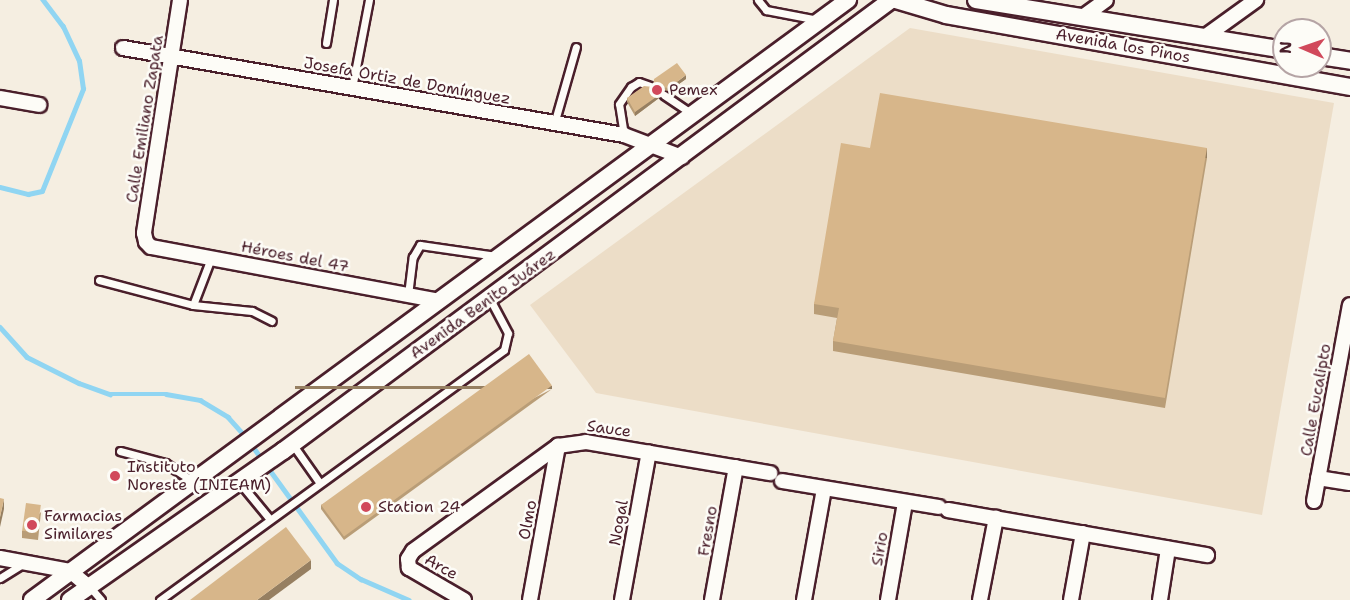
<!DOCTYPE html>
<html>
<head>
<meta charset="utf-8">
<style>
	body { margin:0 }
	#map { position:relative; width:1350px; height:600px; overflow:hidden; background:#f5eee1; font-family:"Shantell Sans",sans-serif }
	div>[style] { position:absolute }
	.built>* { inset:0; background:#ecddc7 }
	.stream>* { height:4.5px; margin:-2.25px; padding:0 2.25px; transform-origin:2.25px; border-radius:2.25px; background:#90d5f2 }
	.roads { filter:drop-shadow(2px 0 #4a1f2b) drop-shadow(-2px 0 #4a1f2b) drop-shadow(0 2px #4a1f2b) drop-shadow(0 -2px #4a1f2b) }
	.service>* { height:7px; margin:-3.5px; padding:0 3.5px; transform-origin:3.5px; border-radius:3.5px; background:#fdfcf7 }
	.minor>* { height:14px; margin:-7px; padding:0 7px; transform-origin:7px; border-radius:7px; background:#fdfcf7 }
	.tertiary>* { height:16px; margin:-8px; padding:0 8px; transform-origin:8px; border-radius:8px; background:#fdfcf7 }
	.wall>* { inset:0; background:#b99d77 }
	.shaded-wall>* { inset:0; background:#967f61; transform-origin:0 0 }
	.building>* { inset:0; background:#d7b68a; transform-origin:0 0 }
	.dots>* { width:16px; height:16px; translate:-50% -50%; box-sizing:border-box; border:3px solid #fdfcf7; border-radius:50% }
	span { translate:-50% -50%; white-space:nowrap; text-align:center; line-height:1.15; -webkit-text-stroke:5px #fdfcf7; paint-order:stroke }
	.street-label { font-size:16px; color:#4a1f2b }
	.poi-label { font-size:16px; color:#4a1f2b }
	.left { translate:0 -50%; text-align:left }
	.north { position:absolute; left:1272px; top:18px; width:60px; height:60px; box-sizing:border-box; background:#fdfcf7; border:2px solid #b5a4a5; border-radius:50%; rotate:272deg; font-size:16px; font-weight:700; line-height:24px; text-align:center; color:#4a1f2b }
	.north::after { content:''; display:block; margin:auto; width:21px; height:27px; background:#d1495b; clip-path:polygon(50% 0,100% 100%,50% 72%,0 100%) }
</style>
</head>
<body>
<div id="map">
	<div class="built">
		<i style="clip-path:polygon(910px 28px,1334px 103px,1262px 515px,596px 393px,530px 305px)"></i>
	</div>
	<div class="stream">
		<i style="left:0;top:187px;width:29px;rotate:14deg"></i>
		<i style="left:28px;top:194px;width:14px;rotate:-12deg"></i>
		<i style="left:42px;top:191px;width:110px;rotate:-68.1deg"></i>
		<i style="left:83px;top:89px;width:28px;rotate:-98deg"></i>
		<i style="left:79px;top:61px;width:38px;rotate:-115deg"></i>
		<i style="left:63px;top:27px;width:34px;rotate:-127deg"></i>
		<i style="left:0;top:327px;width:40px;rotate:48deg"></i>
		<i style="left:27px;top:357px;width:58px;rotate:26.6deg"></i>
		<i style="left:79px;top:383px;width:33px;rotate:20deg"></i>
		<i style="left:110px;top:394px;width:56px"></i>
		<i style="left:166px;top:394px;width:35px;rotate:10deg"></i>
		<i style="left:200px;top:400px;width:33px;rotate:31deg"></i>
		<i style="left:228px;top:417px;width:27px;rotate:48deg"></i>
		<i style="left:251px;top:444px;width:147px;rotate:54.1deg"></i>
		<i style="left:337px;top:563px;width:29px;rotate:34deg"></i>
		<i style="left:361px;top:579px;width:52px;rotate:23.6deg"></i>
	</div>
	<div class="roads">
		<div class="service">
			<i style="left:758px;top:0;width:13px;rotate:51deg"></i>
			<i style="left:766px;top:10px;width:53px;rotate:10.9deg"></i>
			<i style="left:326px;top:43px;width:44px;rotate:-80.8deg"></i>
			<i style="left:352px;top:88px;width:90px;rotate:-79.1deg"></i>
			<i style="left:664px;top:95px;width:32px;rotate:34deg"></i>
			<i style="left:554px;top:124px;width:80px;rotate:-74.1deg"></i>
			<i style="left:624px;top:135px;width:31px;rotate:-99deg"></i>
			<i style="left:619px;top:104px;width:21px;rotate:-55deg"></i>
			<i style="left:631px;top:87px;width:9px;rotate:-32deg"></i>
			<i style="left:639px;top:82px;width:12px;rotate:20deg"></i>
			<i style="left:211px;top:258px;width:50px;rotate:111deg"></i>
			<i style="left:193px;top:305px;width:59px;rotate:5.8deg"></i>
			<i style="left:252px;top:311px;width:22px;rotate:27deg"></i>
			<i style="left:99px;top:280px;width:97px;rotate:14.9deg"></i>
			<i style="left:408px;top:295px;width:38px;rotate:-83deg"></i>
			<i style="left:413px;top:257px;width:14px;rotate:-60deg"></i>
			<i style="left:420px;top:245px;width:77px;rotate:8.2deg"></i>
			<i style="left:293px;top:445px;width:45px;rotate:54.9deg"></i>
			<i style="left:120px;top:451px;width:47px;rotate:14.9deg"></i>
			<i style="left:165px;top:463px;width:33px;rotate:33deg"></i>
			<i style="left:240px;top:483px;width:45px;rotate:50.4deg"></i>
			<i style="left:0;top:578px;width:26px;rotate:-32deg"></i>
			<i style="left:89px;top:586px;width:18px;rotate:49deg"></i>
			<i style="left:160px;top:600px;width:425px;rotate:-36deg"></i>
			<i style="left:504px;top:350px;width:17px;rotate:-77deg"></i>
			<i style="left:508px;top:333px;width:38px;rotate:-118deg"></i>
		</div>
		<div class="minor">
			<i style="left:180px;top:0;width:236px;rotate:98.8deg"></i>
			<i style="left:144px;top:233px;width:9px;rotate:77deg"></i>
			<i style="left:146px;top:242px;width:7px;rotate:45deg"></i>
			<i style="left:151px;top:247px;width:293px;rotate:10.6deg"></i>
			<i style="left:1084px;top:16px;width:27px;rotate:-36deg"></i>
			<i style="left:1206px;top:36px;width:62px;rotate:-35.8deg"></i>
			<i style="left:123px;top:48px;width:508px;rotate:9.85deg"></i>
			<i style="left:624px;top:135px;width:62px;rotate:20.8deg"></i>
			<i style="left:0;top:98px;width:40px;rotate:10deg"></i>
			<i style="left:1318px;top:478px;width:32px;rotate:9deg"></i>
			<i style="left:782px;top:481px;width:159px;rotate:9.4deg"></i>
			<i style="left:1314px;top:501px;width:199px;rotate:-79.6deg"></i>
			<i style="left:948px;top:510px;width:263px;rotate:9.9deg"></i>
			<i style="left:0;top:558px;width:71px;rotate:10.5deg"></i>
			<i style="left:70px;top:571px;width:23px;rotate:40deg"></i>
			<i style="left:464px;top:600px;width:64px;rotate:-149.8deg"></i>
			<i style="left:409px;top:568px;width:9px;rotate:-96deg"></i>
			<i style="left:408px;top:559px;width:9px;rotate:-58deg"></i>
			<i style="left:413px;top:551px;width:179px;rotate:-35.9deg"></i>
			<i style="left:558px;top:446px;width:28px;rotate:-8deg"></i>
			<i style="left:586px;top:442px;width:187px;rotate:9.6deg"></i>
			<i style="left:530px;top:600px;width:157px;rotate:-79.7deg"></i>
			<i style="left:622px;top:600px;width:150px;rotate:-79.7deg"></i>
			<i style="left:712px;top:600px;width:135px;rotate:-79.8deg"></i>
			<i style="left:804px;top:600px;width:113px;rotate:-79.8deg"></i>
			<i style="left:888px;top:600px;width:98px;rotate:-80.1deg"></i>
			<i style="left:980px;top:600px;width:84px;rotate:-79deg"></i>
			<i style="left:1071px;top:600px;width:68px;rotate:-79.8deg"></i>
			<i style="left:1160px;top:600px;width:52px;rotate:-81.1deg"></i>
		</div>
		<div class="tertiary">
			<i style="left:896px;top:0;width:52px;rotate:16.7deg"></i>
			<i style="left:946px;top:15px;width:410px;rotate:10.1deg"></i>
			<i style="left:976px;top:0;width:312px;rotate:9.2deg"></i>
			<i style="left:1320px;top:56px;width:30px;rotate:9deg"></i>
			<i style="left:32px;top:600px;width:1013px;rotate:-36.33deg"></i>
			<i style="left:70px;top:600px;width:260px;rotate:-35deg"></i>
			<i style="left:283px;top:451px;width:757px;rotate:-36.57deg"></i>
		</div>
	</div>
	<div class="wall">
		<i style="clip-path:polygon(686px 79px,669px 91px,661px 90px,659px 98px,635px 116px,627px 102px,627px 98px,653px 87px)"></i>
		<i style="clip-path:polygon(870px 148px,1207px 158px,1165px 408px,833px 351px,833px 341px,837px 318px,814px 314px,814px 304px)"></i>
		<i style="clip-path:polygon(552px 389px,344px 540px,321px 509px,321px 505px)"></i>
		<i style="clip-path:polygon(41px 512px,38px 540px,22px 538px,22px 531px)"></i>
	</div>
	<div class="shaded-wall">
		<i style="clip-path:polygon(686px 75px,686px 79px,669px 91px,669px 88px)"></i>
		<i style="clip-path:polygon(661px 87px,659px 98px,635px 116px,635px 112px)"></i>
		<i style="left:1207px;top:148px;width:10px;height:254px;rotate:90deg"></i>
		<i style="left:552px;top:386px;width:3px;height:257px;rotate:90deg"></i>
		<i style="clip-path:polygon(4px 499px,4px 509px,0 527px,0 517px)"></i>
		<i style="clip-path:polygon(311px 560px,311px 569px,269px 600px,257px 600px)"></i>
	</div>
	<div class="building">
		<i style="clip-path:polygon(677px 63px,686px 75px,669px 88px,661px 87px,659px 95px,635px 112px,627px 98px,644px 86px,653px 87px,654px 79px)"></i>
		<i style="clip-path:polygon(880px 93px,1207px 148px,1165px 398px,833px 341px,839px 308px,814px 304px,841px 143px,870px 148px)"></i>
		<i style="left:529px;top:354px;width:39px;height:257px;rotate:54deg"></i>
		<i style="clip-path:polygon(0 498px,4px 499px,0 517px)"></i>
		<i style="left:26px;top:503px;width:15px;height:28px;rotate:8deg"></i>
		<i style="clip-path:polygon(286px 527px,311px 560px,257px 600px,190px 600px)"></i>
	</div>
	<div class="dots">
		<i style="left:657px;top:90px;background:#d1495b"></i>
		<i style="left:115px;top:476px;background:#d1495b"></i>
		<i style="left:366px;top:507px;background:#d1495b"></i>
		<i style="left:32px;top:525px;background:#d1495b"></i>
	</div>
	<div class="street-label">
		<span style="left:1123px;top:46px;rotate:10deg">Avenida los Pinos</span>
		<span style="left:407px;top:81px;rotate:10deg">Josefa Ortiz de Domínguez</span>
		<span style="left:145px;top:119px;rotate:-81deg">Calle Emiliano Zapata</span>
		<span style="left:295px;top:257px;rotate:11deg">Héroes del 47</span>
		<span style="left:483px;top:304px;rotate:-36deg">Avenida Benito Juárez</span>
		<span style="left:1316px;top:400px;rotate:-80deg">Calle Eucalipto</span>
		<span style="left:609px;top:429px;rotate:8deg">Sauce</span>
		<span style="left:528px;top:520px;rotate:-79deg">Olmo</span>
		<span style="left:619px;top:523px;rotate:-80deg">Nogal</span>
		<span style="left:708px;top:531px;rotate:-80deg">Fresno</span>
		<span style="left:880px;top:549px;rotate:-80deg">Sirio</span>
		<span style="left:441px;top:567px;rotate:30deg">Arce</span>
	</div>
	<div class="poi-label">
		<span class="left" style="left:669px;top:90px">Pemex</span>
		<span class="left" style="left:127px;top:476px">Instituto<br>Noreste (INIEAM)</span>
		<span class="left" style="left:378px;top:507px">Station 24</span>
		<span class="left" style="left:44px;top:525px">Farmacias<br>Similares</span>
	</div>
	<div class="north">N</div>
</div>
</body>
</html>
